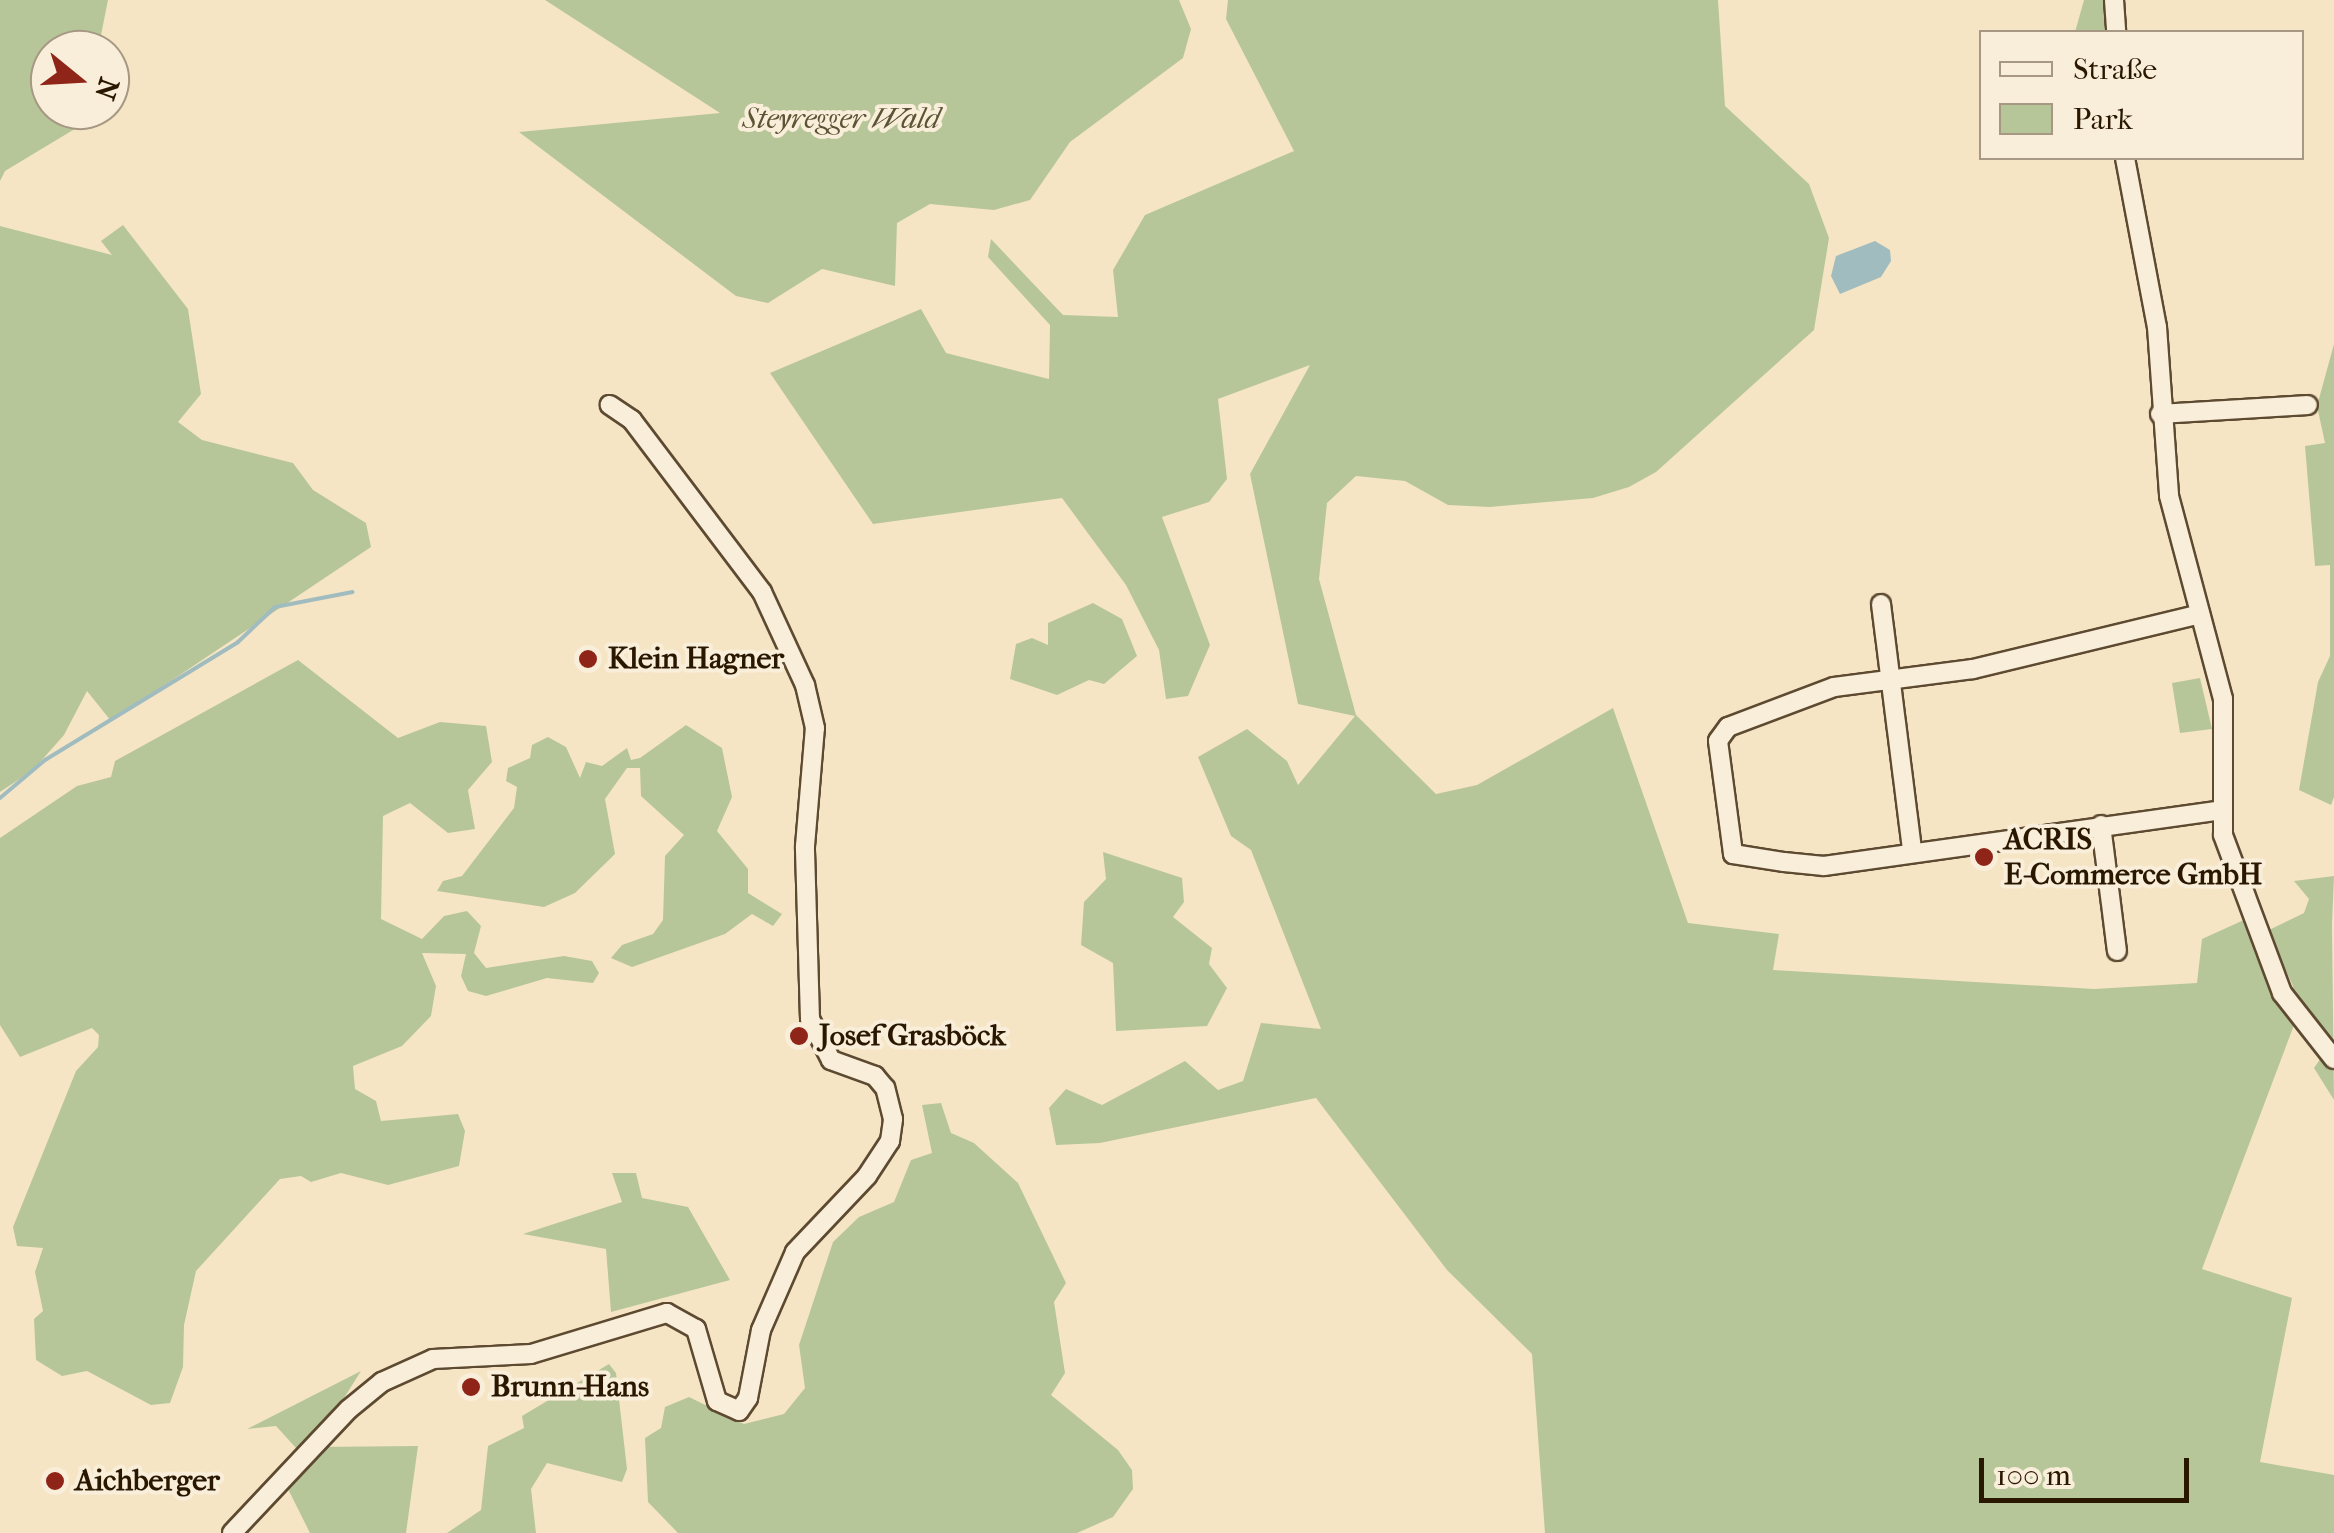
<!DOCTYPE html>
<html>
<head>
<meta charset="utf-8">
<style>
	body { margin:0 }
	#map { position:relative; width:2334px; height:1533px; overflow:hidden; background:#f6e5c5; font-family:"IM FELL French Canon",serif }
	div>[style] { position:absolute }
	.green>* { inset:0; background:#b7c699 }
	.water>* { inset:0; background:#a1bcbf }
	.stream>* { height:4px; margin:-2px; padding:0 2px; transform-origin:2px; border-radius:2px; background:#a1bcbf }
	.roads { filter:drop-shadow(2px 0 #5d4a31) drop-shadow(-2px 0 #5d4a31) drop-shadow(0 2px #5d4a31) drop-shadow(0 -2px #5d4a31) }
	.minor>* { height:18px; margin:-9px; padding:0 9px; transform-origin:9px; border-radius:9px; background:#f9eed9 }
	.dots>* { width:28px; height:28px; translate:-50% -50%; box-sizing:border-box; border:5px solid #f9eed9; border-radius:50% }
	span { translate:-50% -50%; white-space:nowrap; text-align:center; line-height:1.15; -webkit-text-stroke:8px #f9eed9; paint-order:stroke }
	.park-label { font-size:30px; color:#5b5436; font-style:italic }
	.poi-label { font-size:30px; color:#2a1700; font-weight:700 }
	.left { translate:0 -50%; text-align:left }
	.legend { position:absolute; left:1979px; top:30px; width:325px; height:130px; box-sizing:border-box; background:#f9eed9; border:2px solid #a69882; margin:0; padding:12px 18px; list-style:none; font-size:30px; color:#2a1700 }
	.legend li { display:flex; align-items:center; gap:20px; height:50px }
	.legend b { width:50px; border:2px solid #a69882 }
	.north { position:absolute; left:30px; top:30px; width:100px; height:100px; box-sizing:border-box; background:#f9eed9; border:2px solid #a69882; border-radius:50%; rotate:108deg; font-size:28px; font-weight:700; line-height:40px; text-align:center; color:#2a1700 }
	.north::after { content:''; display:block; margin:auto; width:35px; height:45px; background:#8f2418; clip-path:polygon(50% 0,100% 100%,50% 72%,0 100%) }
	.scale { position:absolute; left:1979px; top:1458px; width:210px; height:45px; box-sizing:border-box; border:5px solid #2a1700; border-top:0; padding-left:12px; font-size:30px; line-height:35px; white-space:nowrap; color:#2a1700; -webkit-text-stroke:8px #f9eed9; paint-order:stroke }
</style>
</head>
<body>
<div id="map">
	<div class="green">
		<i style="clip-path:polygon(0 0,108px 0,98px 50px,50px 50px,50px 110px,85px 110px,83px 124px,5px 171px,0 181px)"></i>
		<i style="clip-path:polygon(545px 0,1179px 0,1191px 29px,1183px 58px,1070px 142px,1030px 200px,994px 210px,930px 204px,897px 223px,895px 286px,822px 269px,768px 303px,736px 296px,519px 132px,720px 113px)"></i>
		<i style="clip-path:polygon(1228px 0,1718px 0,1725px 106px,1809px 184px,1829px 238px,1814px 330px,1656px 472px,1629px 487px,1593px 498px,1490px 507px,1448px 505px,1405px 481px,1356px 476px,1327px 503px,1319px 579px,1356px 715px,1436px 794px,1477px 785px,1613px 708px,1688px 923px,1779px 934px,1773px 970px,2094px 989px,2197px 983px,2202px 939px,2246px 919px,2294px 1025px,2202px 1269px,2292px 1298px,2260px 1462px,2334px 1475px,2334px 1533px,1545px 1533px,1532px 1354px,1447px 1270px,1316px 1098px,1100px 1143px,1056px 1145px,1049px 1108px,1066px 1089px,1102px 1105px,1185px 1061px,1218px 1090px,1243px 1081px,1261px 1023px,1321px 1029px,1251px 850px,1231px 836px,1198px 757px,1247px 729px,1287px 761px,1298px 785px,1355px 716px,1298px 704px,1250px 474px,1310px 365px,1218px 399px,1227px 479px,1209px 502px,1162px 517px,1210px 645px,1188px 696px,1166px 699px,1159px 650px,1126px 585px,1062px 498px,873px 524px,770px 373px,921px 309px,946px 353px,1049px 379px,1050px 325px,988px 257px,991px 239px,1063px 315px,1118px 317px,1113px 270px,1145px 215px,1294px 151px,1226px 19px)"></i>
		<i style="clip-path:polygon(2084px 0,2110px 0,2112px 32px,2075px 32px)"></i>
		<i style="clip-path:polygon(123px 225px,188px 309px,201px 394px,178px 422px,202px 440px,293px 463px,313px 490px,366px 523px,371px 547px,111px 721px,87px 691px,64px 735px,33px 770px,0 792px,0 226px,112px 255px,101px 241px)"></i>
		<i style="clip-path:polygon(2334px 344px,2334px 797px,2331px 805px,2299px 790px,2318px 682px,2330px 656px,2330px 565px,2315px 566px,2305px 446px,2325px 443px,2317px 406px)"></i>
		<i style="clip-path:polygon(1093px 603px,1122px 619px,1137px 656px,1104px 684px,1089px 680px,1057px 695px,1010px 679px,1016px 644px,1032px 638px,1048px 645px,1048px 623px)"></i>
		<i style="clip-path:polygon(298px 660px,398px 738px,440px 722px,486px 726px,492px 762px,468px 790px,475px 829px,448px 833px,410px 803px,383px 816px,381px 919px,422px 939px,444px 916px,467px 911px,481px 926px,474px 953px,486px 968px,564px 956px,592px 961px,599px 973px,593px 983px,547px 978px,486px 996px,468px 991px,461px 976px,466px 954px,422px 953px,436px 986px,431px 1016px,402px 1046px,353px 1066px,355px 1089px,376px 1101px,381px 1121px,458px 1114px,465px 1131px,459px 1166px,388px 1185px,341px 1173px,311px 1182px,301px 1176px,280px 1179px,196px 1271px,184px 1325px,183px 1367px,170px 1403px,151px 1405px,87px 1371px,62px 1376px,36px 1360px,34px 1319px,43px 1311px,35px 1272px,43px 1248px,17px 1246px,13px 1227px,76px 1071px,98px 1047px,99px 1035px,92px 1028px,20px 1057px,0 1025px,0 838px,77px 786px,111px 777px,115px 761px)"></i>
		<i style="clip-path:polygon(2200px 678px,2212px 729px,2180px 733px,2172px 683px)"></i>
		<i style="clip-path:polygon(686px 725px,722px 748px,732px 797px,717px 831px,748px 869px,748px 893px,782px 914px,773px 926px,752px 914px,725px 934px,632px 967px,611px 958px,622px 945px,653px 934px,663px 920px,665px 856px,684px 835px,641px 796px,640px 768px,627px 768px,605px 799px,615px 854px,575px 893px,544px 907px,437px 891px,443px 881px,462px 876px,514px 808px,517px 787px,506px 781px,508px 768px,530px 758px,532px 745px,548px 737px,566px 747px,580px 778px,586px 762px,602px 766px,627px 748px,631px 760px,640px 758px)"></i>
		<i style="clip-path:polygon(1103px 852px,1182px 878px,1184px 902px,1173px 917px,1212px 948px,1209px 964px,1227px 988px,1207px 1026px,1116px 1031px,1113px 963px,1081px 945px,1084px 902px,1106px 879px)"></i>
		<i style="clip-path:polygon(2334px 876px,2332px 924px,2334px 1100px,2314px 1068px,2329px 1046px,2291px 997px,2293px 986px,2267px 931px,2304px 913px,2309px 899px,2294px 881px)"></i>
		<i style="clip-path:polygon(941px 1103px,951px 1133px,974px 1143px,1018px 1183px,1066px 1283px,1054px 1302px,1065px 1373px,1051px 1395px,1118px 1450px,1132px 1470px,1133px 1489px,1113px 1517px,1077px 1533px,678px 1533px,648px 1502px,645px 1438px,661px 1428px,665px 1407px,689px 1397px,744px 1424px,784px 1414px,805px 1388px,799px 1345px,833px 1242px,859px 1217px,894px 1202px,911px 1160px,932px 1153px,922px 1105px)"></i>
		<i style="clip-path:polygon(612px 1173px,636px 1173px,642px 1198px,688px 1207px,730px 1280px,611px 1312px,606px 1249px,523px 1234px,622px 1202px)"></i>
		<i style="clip-path:polygon(609px 1364px,616px 1373px,627px 1469px,622px 1482px,547px 1463px,531px 1489px,536px 1533px,447px 1533px,481px 1510px,488px 1446px,524px 1428px,522px 1416px)"></i>
		<i style="clip-path:polygon(361px 1371px,313px 1447px,418px 1446px,406px 1533px,310px 1533px,285px 1483px,310px 1447px,296px 1448px,276px 1426px,247px 1429px)"></i>
	</div>
	<div class="water">
		<i style="clip-path:polygon(1875px 241px,1890px 250px,1891px 261px,1881px 277px,1840px 294px,1831px 276px,1836px 256px)"></i>
	</div>
	<div class="stream">
		<i style="left:0;top:798px;width:59px;rotate:-40.2deg"></i>
		<i style="left:45px;top:760px;width:226px;rotate:-31.4deg"></i>
		<i style="left:238px;top:642px;width:51px;rotate:-43.4deg"></i>
		<i style="left:275px;top:607px;width:79px;rotate:-10.9deg"></i>
	</div>
	<div class="roads">
		<div class="minor">
			<i style="left:2114px;top:0;width:32px;rotate:86deg"></i>
			<i style="left:2125px;top:158px;width:172px;rotate:79.3deg"></i>
			<i style="left:2157px;top:327px;width:169px;rotate:85.9deg"></i>
			<i style="left:2169px;top:496px;width:210px;rotate:75.1deg"></i>
			<i style="left:2223px;top:699px;width:136px;rotate:90deg"></i>
			<i style="left:2223px;top:835px;width:169px;rotate:69.5deg"></i>
			<i style="left:2282px;top:993px;width:84px;rotate:51.8deg"></i>
			<i style="left:2160px;top:414px;width:148px;rotate:-3.5deg"></i>
			<i style="left:1881px;top:604px;width:249px;rotate:82.8deg"></i>
			<i style="left:2200px;top:614px;width:234px;rotate:166.4deg"></i>
			<i style="left:1973px;top:669px;width:140px;rotate:172.6deg"></i>
			<i style="left:1834px;top:687px;width:113px;rotate:159.3deg"></i>
			<i style="left:1728px;top:727px;width:17px;rotate:126deg"></i>
			<i style="left:1718px;top:741px;width:114px;rotate:82.4deg"></i>
			<i style="left:1733px;top:854px;width:52px;rotate:8.9deg"></i>
			<i style="left:1784px;top:862px;width:40px;rotate:5.7deg"></i>
			<i style="left:1824px;top:866px;width:400px;rotate:-8deg"></i>
			<i style="left:2101px;top:825px;width:127px;rotate:82.8deg"></i>
			<i style="left:232px;top:1533px;width:170px;rotate:-46.7deg"></i>
			<i style="left:349px;top:1409px;width:43px;rotate:-39.3deg"></i>
			<i style="left:382px;top:1382px;width:56px;rotate:-24.3deg"></i>
			<i style="left:433px;top:1359px;width:98px;rotate:-2.9deg"></i>
			<i style="left:531px;top:1354px;width:142px;rotate:-16.8deg"></i>
			<i style="left:667px;top:1313px;width:33px;rotate:29deg"></i>
			<i style="left:696px;top:1329px;width:75px;rotate:73.7deg"></i>
			<i style="left:717px;top:1401px;width:24px;rotate:24deg"></i>
			<i style="left:739px;top:1411px;width:16px;rotate:-55deg"></i>
			<i style="left:748px;top:1398px;width:69px;rotate:-79.2deg"></i>
			<i style="left:761px;top:1330px;width:85px;rotate:-66.4deg"></i>
			<i style="left:795px;top:1252px;width:105px;rotate:-46.5deg"></i>
			<i style="left:867px;top:1176px;width:42px;rotate:-56.7deg"></i>
			<i style="left:890px;top:1141px;width:22px;rotate:-82deg"></i>
			<i style="left:893px;top:1119px;width:32px;rotate:-104deg"></i>
			<i style="left:885px;top:1088px;width:16px;rotate:-130deg"></i>
			<i style="left:875px;top:1076px;width:47px;rotate:-160deg"></i>
			<i style="left:831px;top:1060px;width:46px;rotate:-117.1deg"></i>
			<i style="left:810px;top:1019px;width:173px;rotate:-91.7deg"></i>
			<i style="left:805px;top:846px;width:118px;rotate:-85.2deg"></i>
			<i style="left:815px;top:728px;width:44px;rotate:-103.1deg"></i>
			<i style="left:805px;top:685px;width:102px;rotate:-114.8deg"></i>
			<i style="left:762px;top:592px;width:216px;rotate:-127.1deg"></i>
			<i style="left:632px;top:420px;width:27px;rotate:-146deg"></i>
		</div>
	</div>
	<div class="dots">
		<i style="left:588px;top:659px;background:#8f2418"></i>
		<i style="left:1984px;top:857px;background:#8f2418"></i>
		<i style="left:799px;top:1036px;background:#8f2418"></i>
		<i style="left:471px;top:1387px;background:#8f2418"></i>
		<i style="left:55px;top:1481px;background:#8f2418"></i>
	</div>
	<div class="park-label">
		<span style="left:841px;top:119px">Steyregger Wald</span>
	</div>
	<div class="poi-label">
		<span class="left" style="left:608px;top:659px">Klein Hagner</span>
		<span class="left" style="left:2004px;top:857px">ACRIS<br>E-Commerce GmbH</span>
		<span class="left" style="left:819px;top:1036px">Josef Grasböck</span>
		<span class="left" style="left:491px;top:1387px">Brunn-Hans</span>
		<span class="left" style="left:75px;top:1481px">Aichberger</span>
	</div>
	<ul class="legend">
	<li><b style="height:12px;background:#f9eed9"></b>Straße</li>
	<li><b style="height:28px;background:#b7c699"></b>Park</li>
	</ul>
	<div class="north">N</div>
	<div class="scale">100 m</div>
</div>
</body>
</html>
